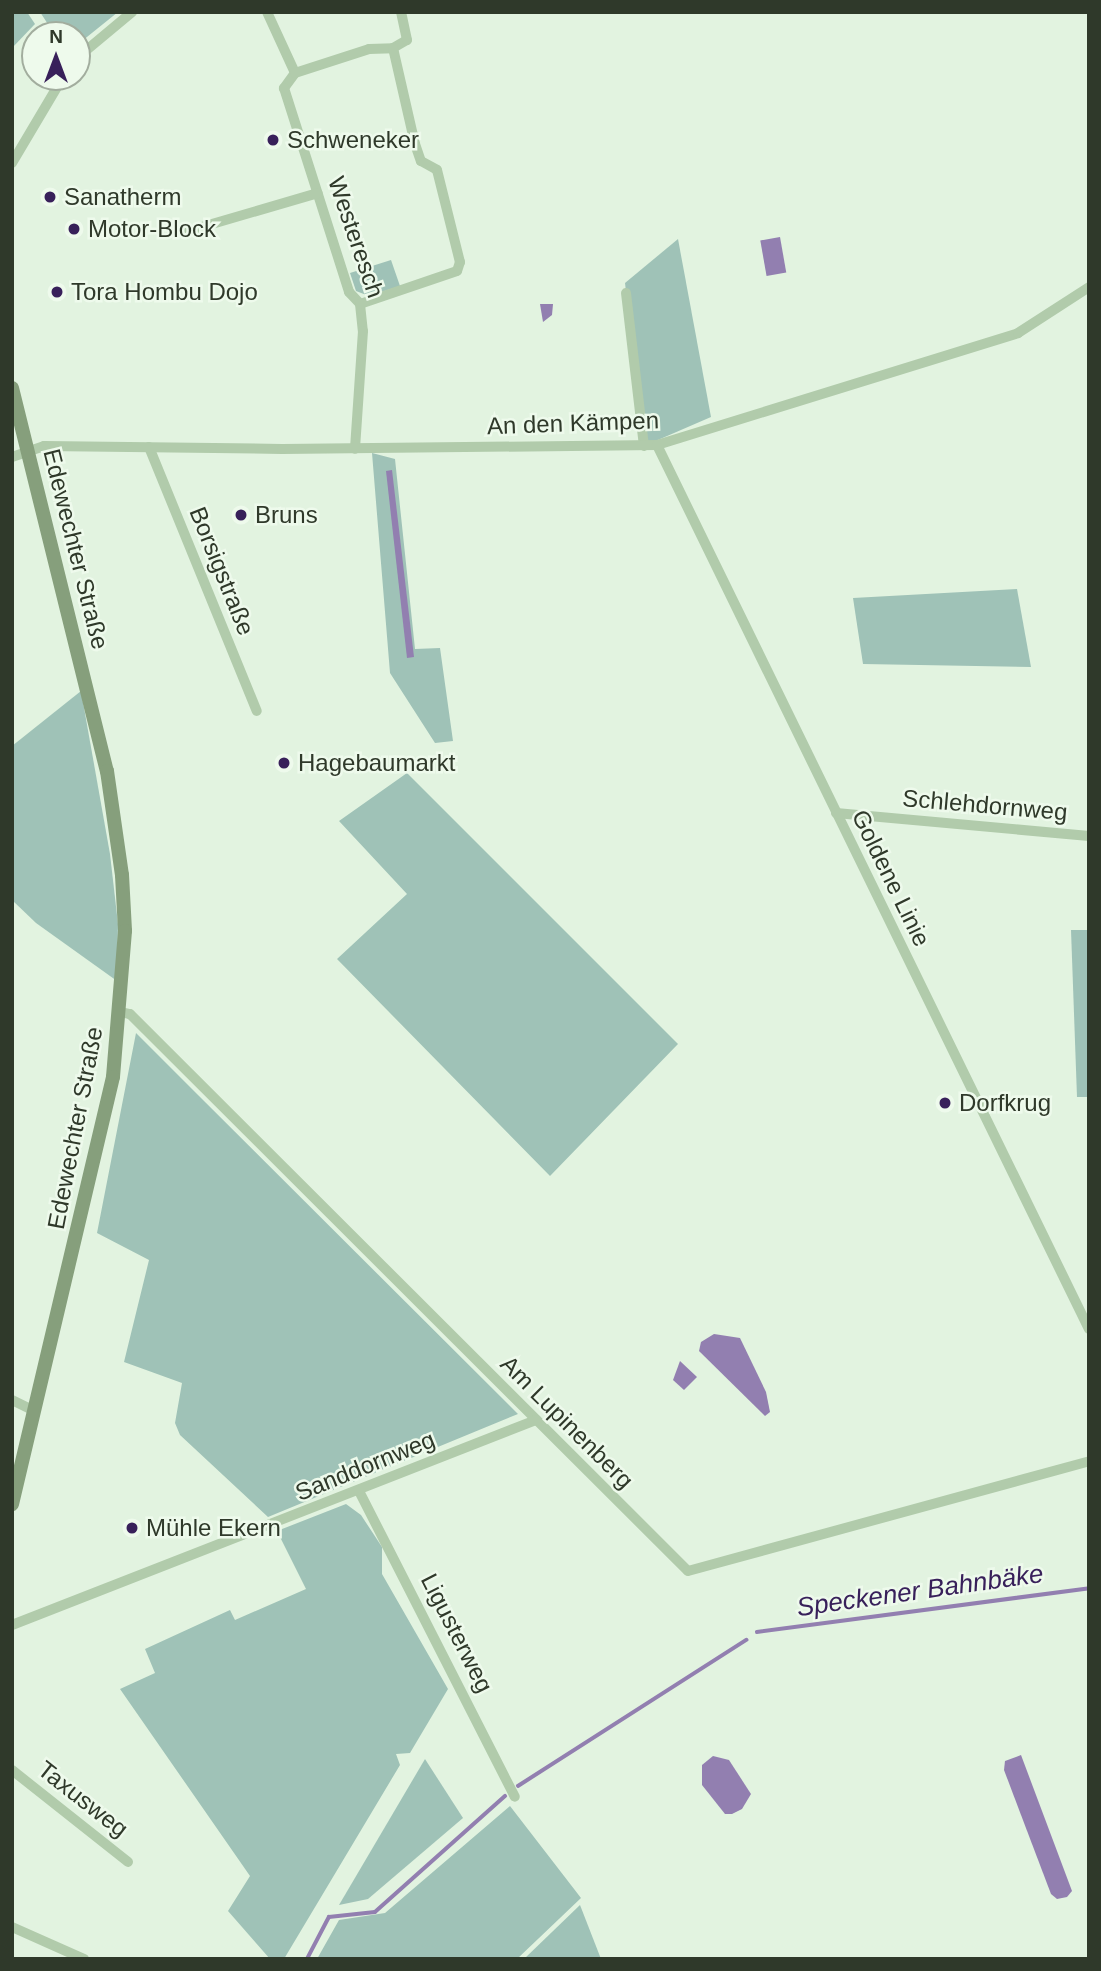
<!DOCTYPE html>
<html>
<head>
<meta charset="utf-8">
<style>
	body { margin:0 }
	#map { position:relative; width:1101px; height:1971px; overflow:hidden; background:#e2f3e0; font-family:Helvetica,sans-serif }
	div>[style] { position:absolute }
	.green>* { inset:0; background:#9fc2b7 }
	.water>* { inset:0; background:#927fb0; transform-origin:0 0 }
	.stream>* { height:3.5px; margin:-1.75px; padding:0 1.75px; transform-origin:1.75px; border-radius:1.75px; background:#927fb0 }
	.street>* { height:10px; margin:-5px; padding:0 5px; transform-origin:5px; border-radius:5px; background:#b1cbab }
	.secondary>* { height:14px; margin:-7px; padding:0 7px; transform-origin:7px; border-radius:7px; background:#869f7c }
	.dots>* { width:19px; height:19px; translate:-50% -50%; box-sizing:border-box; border:4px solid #eefaec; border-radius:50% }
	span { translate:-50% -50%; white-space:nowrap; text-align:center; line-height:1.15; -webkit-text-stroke:5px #eefaec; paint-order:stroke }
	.poi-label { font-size:24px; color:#2f392a }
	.left { translate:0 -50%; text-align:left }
	.street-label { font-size:24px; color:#2f392a }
	.water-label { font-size:26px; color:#38205a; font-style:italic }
	.frame { position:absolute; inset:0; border:14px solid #2f392a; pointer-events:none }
	.north { position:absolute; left:21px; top:21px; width:70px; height:70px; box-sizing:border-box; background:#eefaec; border:2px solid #a2ad9e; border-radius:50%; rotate:0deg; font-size:19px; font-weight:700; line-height:28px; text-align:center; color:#2f392a }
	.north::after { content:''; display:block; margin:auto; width:24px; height:32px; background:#38205a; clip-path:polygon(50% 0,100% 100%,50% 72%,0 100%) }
</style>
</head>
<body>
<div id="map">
	<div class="green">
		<i style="clip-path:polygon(12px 12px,27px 12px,35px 24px,12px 48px)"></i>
		<i style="clip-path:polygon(40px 12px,118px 12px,77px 45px,77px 35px,55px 35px)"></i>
		<i style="clip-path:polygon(678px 239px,711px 417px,644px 446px,625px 283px)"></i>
		<i style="clip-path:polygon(391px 260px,400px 286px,369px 296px,356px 291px,350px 273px)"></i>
		<i style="clip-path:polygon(372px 453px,395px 459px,415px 649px,440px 648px,453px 741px,435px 743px,390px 673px)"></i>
		<i style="clip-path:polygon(1017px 589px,1031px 667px,863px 664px,853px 598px)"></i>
		<i style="clip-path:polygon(81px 691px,110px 854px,118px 924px,117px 981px,36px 923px,12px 900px,12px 746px)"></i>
		<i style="clip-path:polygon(407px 773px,678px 1044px,550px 1176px,337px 959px,407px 894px,339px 821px)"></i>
		<i style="clip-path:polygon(1071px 930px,1089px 930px,1089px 1097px,1077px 1097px)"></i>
		<i style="clip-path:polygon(136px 1033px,198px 1095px,518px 1414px,268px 1517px,180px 1435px,175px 1423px,182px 1383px,124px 1362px,149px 1260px,97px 1233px)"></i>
		<i style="clip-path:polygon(346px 1504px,361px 1515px,382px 1547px,382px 1574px,448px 1689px,410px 1753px,396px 1754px,400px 1765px,284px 1959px,270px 1959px,228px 1911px,250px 1876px,120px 1689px,155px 1673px,145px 1649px,230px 1610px,235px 1620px,306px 1589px,277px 1531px)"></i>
		<i style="clip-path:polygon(425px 1759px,463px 1818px,368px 1899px,339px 1905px)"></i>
		<i style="clip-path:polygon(510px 1806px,581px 1898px,517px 1959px,317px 1959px,339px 1920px,385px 1913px)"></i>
		<i style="clip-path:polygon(580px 1905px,601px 1959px,524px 1959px)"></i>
	</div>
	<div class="water">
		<i style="left:780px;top:237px;width:36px;height:20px;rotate:80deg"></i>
		<i style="clip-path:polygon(540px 304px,553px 304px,552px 315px,543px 322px)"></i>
		<i style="clip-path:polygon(392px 470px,414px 657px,407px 658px,386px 471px)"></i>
		<i style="clip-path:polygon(714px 1334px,740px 1338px,766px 1392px,770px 1412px,765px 1416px,699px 1351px,701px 1342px)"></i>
		<i style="clip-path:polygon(680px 1361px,697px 1377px,684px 1390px,673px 1380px)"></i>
		<i style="clip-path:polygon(1021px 1755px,1072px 1891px,1067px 1897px,1057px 1899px,1051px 1894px,1004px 1770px,1005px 1761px)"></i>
		<i style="clip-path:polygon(713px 1756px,729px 1760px,751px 1794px,742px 1809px,732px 1814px,725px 1814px,702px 1785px,702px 1765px)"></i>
	</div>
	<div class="stream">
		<i style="left:757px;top:1632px;width:335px;rotate:-7.5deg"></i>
		<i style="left:518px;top:1786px;width:271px;rotate:-32.6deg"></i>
		<i style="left:307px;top:1959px;width:47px;rotate:-62.4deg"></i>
		<i style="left:329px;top:1917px;width:46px;rotate:-6.2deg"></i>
		<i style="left:375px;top:1912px;width:174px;rotate:-41.7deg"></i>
	</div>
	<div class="street">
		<i style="left:267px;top:12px;width:67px;rotate:65.3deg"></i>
		<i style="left:295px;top:73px;width:19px;rotate:126deg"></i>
		<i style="left:284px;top:88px;width:214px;rotate:72.3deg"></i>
		<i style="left:349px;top:292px;width:16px;rotate:47deg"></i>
		<i style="left:360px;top:304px;width:27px;rotate:84deg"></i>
		<i style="left:363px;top:331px;width:118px;rotate:93.9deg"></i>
		<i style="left:393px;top:48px;width:16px;rotate:-30deg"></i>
		<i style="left:407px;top:40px;width:29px;rotate:-102deg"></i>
		<i style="left:77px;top:58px;width:72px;rotate:-39.9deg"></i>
		<i style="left:295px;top:73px;width:78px;rotate:-18deg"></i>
		<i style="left:369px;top:49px;width:24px;rotate:-2deg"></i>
		<i style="left:393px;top:48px;width:98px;rotate:77.1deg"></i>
		<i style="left:415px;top:144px;width:18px;rotate:71deg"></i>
		<i style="left:421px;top:161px;width:18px;rotate:29deg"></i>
		<i style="left:437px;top:170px;width:95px;rotate:76deg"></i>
		<i style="left:460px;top:262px;width:9px;rotate:108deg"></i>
		<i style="left:457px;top:271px;width:102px;rotate:161.2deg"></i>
		<i style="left:12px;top:163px;width:100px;rotate:-59.3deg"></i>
		<i style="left:188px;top:231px;width:135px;rotate:-16.3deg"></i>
		<i style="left:626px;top:293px;width:154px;rotate:83.3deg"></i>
		<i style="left:657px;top:445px;width:984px;rotate:63.96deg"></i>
		<i style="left:149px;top:447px;width:285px;rotate:67.8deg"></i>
		<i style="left:12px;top:457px;width:34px;rotate:-19deg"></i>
		<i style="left:44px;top:446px;width:238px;rotate:0.7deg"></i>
		<i style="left:282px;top:449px;width:375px;rotate:-0.6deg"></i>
		<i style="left:657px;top:445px;width:378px;rotate:-17.2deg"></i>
		<i style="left:1018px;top:333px;width:85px;rotate:-32.9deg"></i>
		<i style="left:836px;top:813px;width:254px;rotate:5.2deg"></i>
		<i style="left:121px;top:1012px;width:9px;rotate:13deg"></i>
		<i style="left:130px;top:1014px;width:788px;rotate:44.95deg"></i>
		<i style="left:688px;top:1571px;width:416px;rotate:-15.3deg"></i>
		<i style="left:12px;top:1400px;width:25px;rotate:26deg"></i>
		<i style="left:359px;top:1491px;width:343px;rotate:63deg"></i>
		<i style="left:12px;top:1625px;width:563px;rotate:-21.37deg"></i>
		<i style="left:12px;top:1770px;width:148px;rotate:38.4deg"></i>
		<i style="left:12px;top:1927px;width:79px;rotate:24deg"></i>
	</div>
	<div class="secondary">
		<i style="left:12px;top:388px;width:395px;rotate:76.1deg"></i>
		<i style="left:107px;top:771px;width:105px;rotate:81.8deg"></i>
		<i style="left:122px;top:875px;width:56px;rotate:86.9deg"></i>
		<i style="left:125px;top:931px;width:146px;rotate:94.7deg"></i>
		<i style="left:113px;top:1077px;width:439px;rotate:103.3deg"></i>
	</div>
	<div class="dots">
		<i style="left:273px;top:140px;background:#38205a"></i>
		<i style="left:50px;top:197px;background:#38205a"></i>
		<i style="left:74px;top:229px;background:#38205a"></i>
		<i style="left:57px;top:292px;background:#38205a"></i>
		<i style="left:241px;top:515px;background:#38205a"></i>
		<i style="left:284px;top:763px;background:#38205a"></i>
		<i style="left:945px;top:1103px;background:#38205a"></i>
		<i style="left:132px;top:1528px;background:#38205a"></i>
	</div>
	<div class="poi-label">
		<span class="left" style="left:287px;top:140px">Schweneker</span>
		<span class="left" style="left:64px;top:197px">Sanatherm</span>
		<span class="left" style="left:88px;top:229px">Motor-Block</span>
		<span class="left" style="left:71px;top:292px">Tora Hombu Dojo</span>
		<span class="left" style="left:255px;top:515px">Bruns</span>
		<span class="left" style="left:298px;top:763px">Hagebaumarkt</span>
		<span class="left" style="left:959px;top:1103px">Dorfkrug</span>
		<span class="left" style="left:146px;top:1528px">Mühle Ekern</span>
	</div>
	<div class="street-label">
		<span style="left:356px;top:237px;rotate:71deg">Westeresch</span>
		<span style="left:573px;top:423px;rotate:-2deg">An den Kämpen</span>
		<span style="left:76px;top:549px;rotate:76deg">Edewechter Straße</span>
		<span style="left:222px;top:571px;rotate:68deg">Borsigstraße</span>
		<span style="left:985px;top:805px;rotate:5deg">Schlehdornweg</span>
		<span style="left:891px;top:878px;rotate:64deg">Goldene Linie</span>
		<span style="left:75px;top:1128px;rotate:-79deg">Edewechter Straße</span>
		<span style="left:567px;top:1422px;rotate:45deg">Am Lupinenberg</span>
		<span style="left:365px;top:1466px;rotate:-22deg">Sanddornweg</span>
		<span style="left:457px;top:1633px;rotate:63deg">Ligusterweg</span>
		<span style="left:83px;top:1799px;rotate:38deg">Taxusweg</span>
	</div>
	<div class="water-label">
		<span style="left:920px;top:1591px;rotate:-8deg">Speckener Bahnbäke</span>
	</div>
	<div class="frame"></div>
	<div class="north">N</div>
</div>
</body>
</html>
